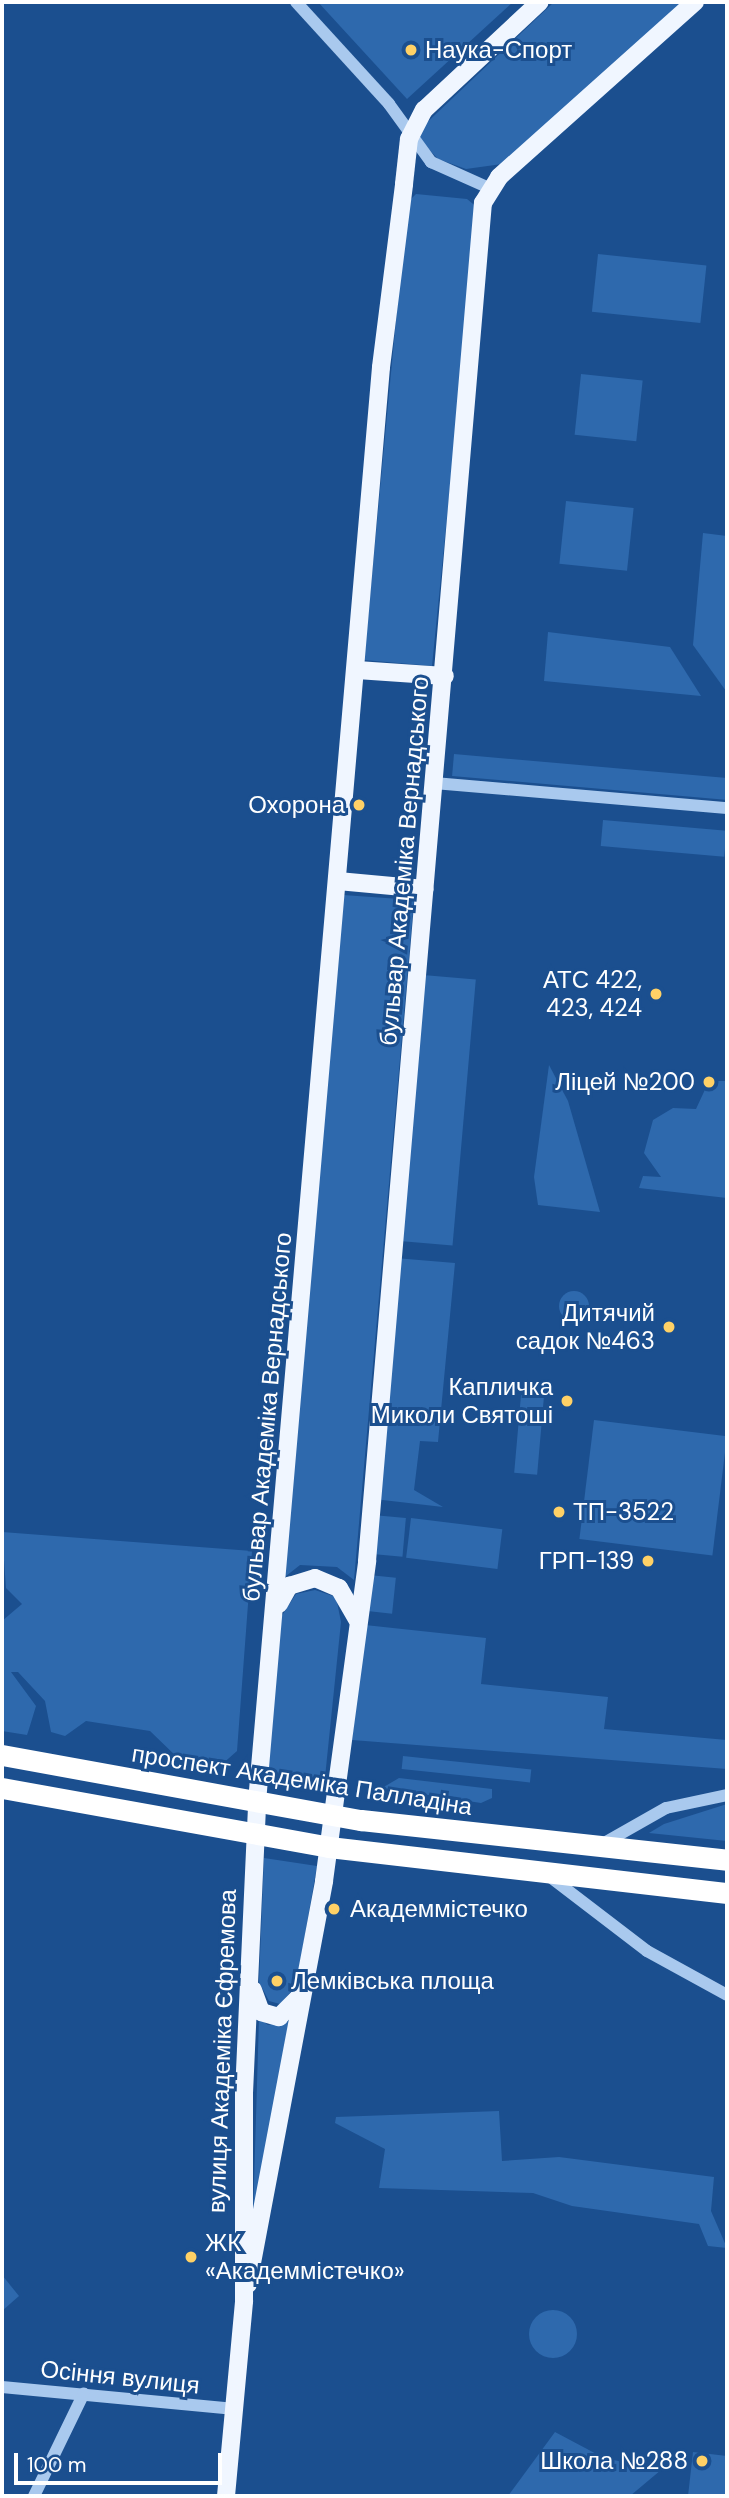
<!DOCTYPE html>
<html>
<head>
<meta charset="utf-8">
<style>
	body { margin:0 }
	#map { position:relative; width:729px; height:2498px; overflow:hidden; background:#1b4f8f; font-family:"DM Sans",sans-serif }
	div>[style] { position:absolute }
	.green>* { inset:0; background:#2e69ad; transform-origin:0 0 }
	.round { border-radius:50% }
	.minor>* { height:12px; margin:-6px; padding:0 6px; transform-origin:6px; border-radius:6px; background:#a9c9ee }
	.major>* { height:18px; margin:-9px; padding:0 9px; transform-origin:9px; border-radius:9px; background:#f0f6ff }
	.highway>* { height:21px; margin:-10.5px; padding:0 10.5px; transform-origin:10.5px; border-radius:10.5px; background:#fff }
	.dots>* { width:19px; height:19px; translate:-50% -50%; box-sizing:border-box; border:4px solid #1b4f8f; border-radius:50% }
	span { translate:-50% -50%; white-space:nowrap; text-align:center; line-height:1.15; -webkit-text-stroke:6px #1b4f8f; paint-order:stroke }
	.poi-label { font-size:24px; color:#fff }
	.left { translate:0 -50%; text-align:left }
	.right { translate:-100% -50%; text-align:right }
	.street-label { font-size:24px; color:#fff }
	.frame { position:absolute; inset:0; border:4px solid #fff; pointer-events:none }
	.scale { position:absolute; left:14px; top:2453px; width:208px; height:32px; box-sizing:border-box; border:4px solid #fff; border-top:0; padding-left:9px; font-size:21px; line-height:24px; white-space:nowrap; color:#fff; -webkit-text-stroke:5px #1b4f8f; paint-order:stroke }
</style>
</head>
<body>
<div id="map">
	<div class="green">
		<i style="clip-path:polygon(318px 2px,513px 2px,407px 99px)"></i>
		<i style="clip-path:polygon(554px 2px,683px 2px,502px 164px,466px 169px,438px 159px,421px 141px,419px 130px)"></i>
		<i style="clip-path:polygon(416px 194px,467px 199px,478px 208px,432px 666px,364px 660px,407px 203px)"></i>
		<i style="left:598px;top:254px;width:109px;height:58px;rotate:6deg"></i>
		<i style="left:581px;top:374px;width:62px;height:61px;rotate:6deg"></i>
		<i style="left:566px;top:501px;width:68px;height:63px;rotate:6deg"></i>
		<i style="clip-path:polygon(703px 533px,727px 536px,726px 691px,693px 645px)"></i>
		<i style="clip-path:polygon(548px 632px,670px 647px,701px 696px,544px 681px)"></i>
		<i style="left:454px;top:754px;width:274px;height:22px;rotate:5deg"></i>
		<i style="left:603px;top:820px;width:124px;height:26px;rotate:5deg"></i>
		<i style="clip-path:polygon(343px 895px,414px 900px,354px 1580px,337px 1567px,300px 1565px,281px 1580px)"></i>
		<i style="left:423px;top:975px;width:53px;height:267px;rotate:5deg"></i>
		<i style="clip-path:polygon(549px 1065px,568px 1101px,600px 1212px,538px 1205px,534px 1177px)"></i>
		<i style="clip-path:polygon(709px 1081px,727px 1081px,727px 1198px,639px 1188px,643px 1176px,661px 1177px,644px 1153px,653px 1120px,673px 1108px,696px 1109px)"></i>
		<i style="clip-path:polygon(395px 1258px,455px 1263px,438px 1442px,420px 1441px,414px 1490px,443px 1507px,374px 1499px)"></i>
		<i class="round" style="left:559px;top:1291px;width:30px;height:30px"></i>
		<i style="left:521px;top:1395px;width:23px;height:78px;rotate:5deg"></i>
		<i style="left:594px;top:1420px;width:134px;height:120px;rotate:7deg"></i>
		<i style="left:373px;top:1515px;width:33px;height:39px;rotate:5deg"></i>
		<i style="left:411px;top:1518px;width:92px;height:40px;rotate:7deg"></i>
		<i style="clip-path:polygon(2px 1532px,252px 1551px,237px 1751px,220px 1766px,179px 1759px,150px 1731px,86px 1721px,65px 1736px,51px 1732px,45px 1701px,18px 1672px,11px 1672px,36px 1706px,29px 1729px,27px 1735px,2px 1731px,2px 1621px,22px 1604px,6px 1588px)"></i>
		<i style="left:369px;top:1575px;width:27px;height:36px;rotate:6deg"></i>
		<i style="clip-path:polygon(315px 1590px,336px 1597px,341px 1622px,324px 1787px,266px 1781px,281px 1617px,296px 1594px)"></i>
		<i style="clip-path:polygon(365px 1625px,486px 1638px,481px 1684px,608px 1697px,604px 1729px,727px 1740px,727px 1769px,352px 1740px)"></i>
		<i style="left:403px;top:1756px;width:129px;height:13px;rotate:6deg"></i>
		<i style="clip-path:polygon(399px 1778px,492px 1789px,492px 1798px,481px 1803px,382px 1788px)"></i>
		<i style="clip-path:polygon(727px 1804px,727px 1841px,649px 1833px,664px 1824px)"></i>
		<i style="clip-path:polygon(264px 1858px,317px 1866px,296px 1986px,280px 2004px,269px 2001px,259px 1982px)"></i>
		<i style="clip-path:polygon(259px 2018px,268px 2025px,289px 2021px,253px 2216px)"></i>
		<i style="clip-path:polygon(499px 2111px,502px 2161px,559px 2157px,714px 2177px,711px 2211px,727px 2248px,708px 2246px,699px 2224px,572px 2206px,533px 2193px,379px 2188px,385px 2149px,335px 2123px,336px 2117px)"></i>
		<i style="clip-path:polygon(2px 2275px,19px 2296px,2px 2311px)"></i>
		<i class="round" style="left:529px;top:2310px;width:48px;height:48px"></i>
		<i style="clip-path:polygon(555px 2432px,604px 2458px,661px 2470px,630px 2496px,508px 2496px)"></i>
		<i style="clip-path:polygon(693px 2452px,727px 2456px,727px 2496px,688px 2496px)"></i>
	</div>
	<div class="minor">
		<i style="left:296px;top:2px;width:138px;rotate:47.6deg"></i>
		<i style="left:389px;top:104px;width:72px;rotate:54.1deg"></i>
		<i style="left:431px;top:162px;width:64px;rotate:24.1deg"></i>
		<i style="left:434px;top:783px;width:294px;rotate:4.9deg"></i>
		<i style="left:599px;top:1846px;width:77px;rotate:-29.6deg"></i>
		<i style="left:666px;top:1808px;width:62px;rotate:-12deg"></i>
		<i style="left:549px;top:1876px;width:123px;rotate:37.4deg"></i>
		<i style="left:647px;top:1951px;width:91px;rotate:28.8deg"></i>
		<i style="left:2px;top:2387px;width:234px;rotate:5.4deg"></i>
		<i style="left:34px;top:2496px;width:114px;rotate:-64.1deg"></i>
	</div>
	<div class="major">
		<i style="left:357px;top:670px;width:88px;rotate:3.9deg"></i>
		<i style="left:338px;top:881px;width:87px;rotate:5.3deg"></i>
		<i style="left:279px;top:1604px;width:21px;rotate:-61deg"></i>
		<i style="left:289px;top:1586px;width:27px;rotate:-17deg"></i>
		<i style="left:315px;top:1578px;width:26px;rotate:23deg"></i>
		<i style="left:339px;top:1588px;width:36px;rotate:60deg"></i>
		<i style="left:253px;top:1990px;width:23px;rotate:70deg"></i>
		<i style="left:261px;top:2012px;width:19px;rotate:16deg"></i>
		<i style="left:279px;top:2017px;width:30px;rotate:-45deg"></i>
		<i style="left:248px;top:2284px;width:410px;rotate:-79.3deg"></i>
		<i style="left:324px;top:1881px;width:323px;rotate:-82.3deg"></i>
		<i style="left:367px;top:1561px;width:1363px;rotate:-85.12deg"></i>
		<i style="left:483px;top:203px;width:31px;rotate:-58deg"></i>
		<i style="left:499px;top:177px;width:263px;rotate:-41.8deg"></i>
		<i style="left:226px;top:2496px;width:196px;rotate:-84.7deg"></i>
		<i style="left:244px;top:2301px;width:208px;rotate:-90deg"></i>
		<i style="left:244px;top:2093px;width:291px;rotate:-87.4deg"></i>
		<i style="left:257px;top:1802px;width:1440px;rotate:-85.06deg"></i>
		<i style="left:381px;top:367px;width:184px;rotate:-82.8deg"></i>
		<i style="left:404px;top:184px;width:45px;rotate:-83.7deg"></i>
		<i style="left:409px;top:139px;width:33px;rotate:-63deg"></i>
		<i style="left:424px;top:110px;width:158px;rotate:-43deg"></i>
	</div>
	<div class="highway">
		<i style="left:2px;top:1755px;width:365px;rotate:10.3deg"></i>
		<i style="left:361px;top:1820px;width:368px;rotate:6.2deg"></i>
		<i style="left:2px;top:1788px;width:332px;rotate:10.2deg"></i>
		<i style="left:329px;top:1847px;width:401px;rotate:6.6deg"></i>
	</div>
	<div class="dots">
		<i style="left:411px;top:50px;background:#ffd166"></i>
		<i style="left:359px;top:805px;background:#ffd166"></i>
		<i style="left:656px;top:994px;background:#ffd166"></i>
		<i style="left:709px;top:1082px;background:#ffd166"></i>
		<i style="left:669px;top:1327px;background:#ffd166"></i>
		<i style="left:567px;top:1401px;background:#ffd166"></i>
		<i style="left:559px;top:1512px;background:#ffd166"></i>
		<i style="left:648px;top:1561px;background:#ffd166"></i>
		<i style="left:334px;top:1909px;background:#ffd166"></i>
		<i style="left:277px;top:1981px;background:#ffd166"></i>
		<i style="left:191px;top:2257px;background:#ffd166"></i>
		<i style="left:702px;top:2461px;background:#ffd166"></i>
	</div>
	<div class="poi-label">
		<span class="left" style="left:425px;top:50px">Наука-Спорт</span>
		<span class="right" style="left:345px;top:805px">Охорона</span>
		<span class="right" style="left:642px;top:994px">АТС 422,<br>423, 424</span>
		<span class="right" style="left:695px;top:1082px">Ліцей №200</span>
		<span class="right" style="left:655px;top:1327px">Дитячий<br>садок №463</span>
		<span class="right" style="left:553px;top:1401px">Капличка<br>Миколи Святоші</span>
		<span class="left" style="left:573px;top:1512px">ТП-3522</span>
		<span class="right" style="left:634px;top:1561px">ГРП-139</span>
		<span class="left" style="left:350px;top:1909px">Академмістечко</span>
		<span class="left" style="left:291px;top:1981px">Лемківська площа</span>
		<span class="left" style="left:205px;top:2257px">ЖК<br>«Академмістечко»</span>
		<span class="right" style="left:688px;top:2461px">Школа №288</span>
	</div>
	<div class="street-label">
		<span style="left:404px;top:861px;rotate:-85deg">бульвар Академіка Вернадського</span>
		<span style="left:267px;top:1417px;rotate:-85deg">бульвар Академіка Вернадського</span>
		<span style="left:302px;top:1780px;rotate:9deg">проспект Академіка Палладіна</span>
		<span style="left:222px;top:2051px;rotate:-88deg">вулиця Академіка Єфремова</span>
		<span style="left:120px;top:2377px;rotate:6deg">Осіння вулиця</span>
	</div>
	<div class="frame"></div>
	<div class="scale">100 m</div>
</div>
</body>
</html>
